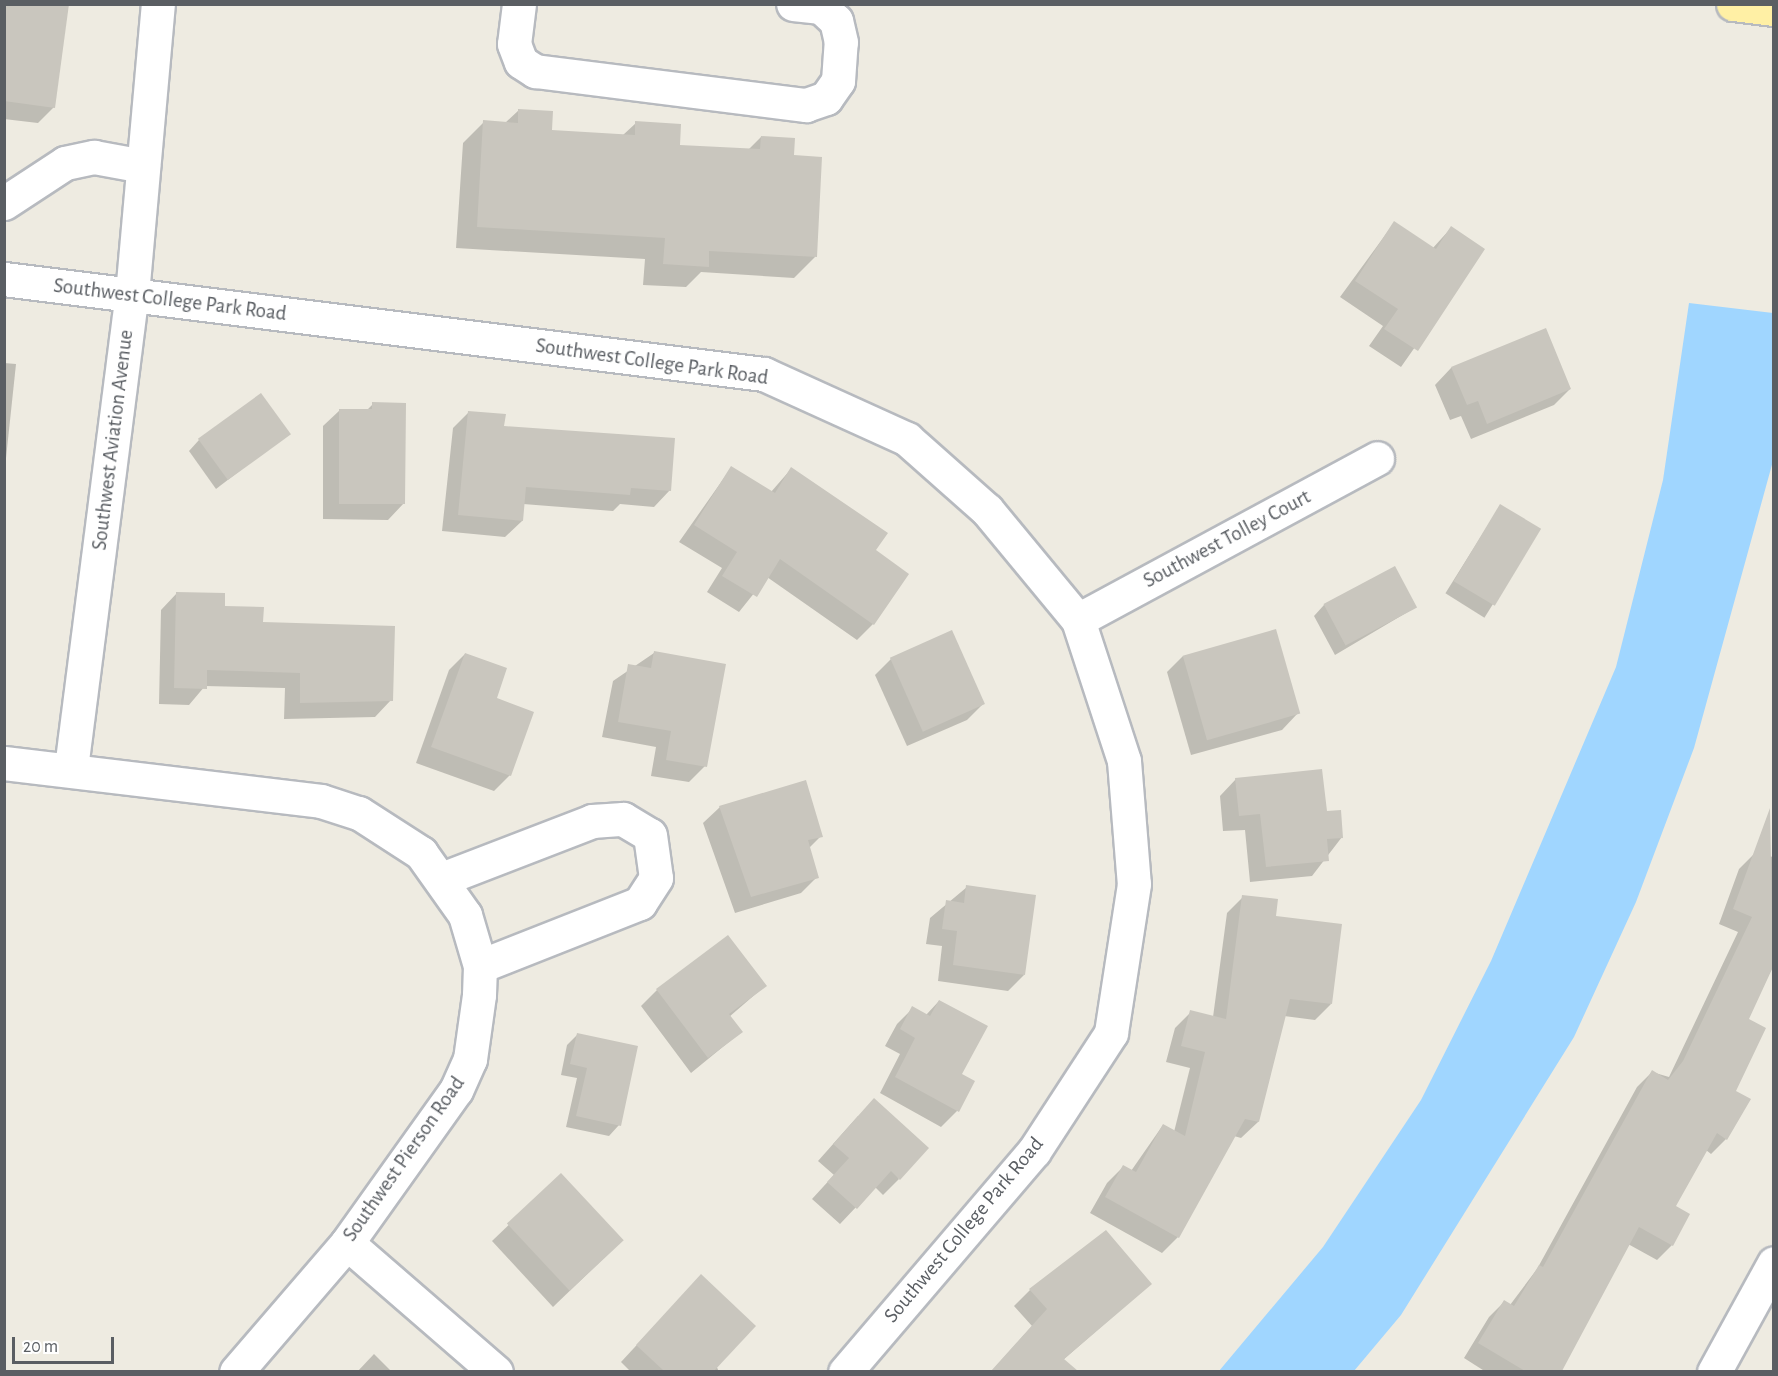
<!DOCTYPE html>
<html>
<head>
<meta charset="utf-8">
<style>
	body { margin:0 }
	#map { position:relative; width:1778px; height:1376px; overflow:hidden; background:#eeebe1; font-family:"Alegreya Sans",sans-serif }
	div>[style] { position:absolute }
	.water>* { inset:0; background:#a0d6ff }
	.shadow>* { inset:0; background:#0003; transform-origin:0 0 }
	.building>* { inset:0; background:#c9c6be; transform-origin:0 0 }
	.roads { filter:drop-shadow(2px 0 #b7babf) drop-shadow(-2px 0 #b7babf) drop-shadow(0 2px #b7babf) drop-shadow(0 -2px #b7babf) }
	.minor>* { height:33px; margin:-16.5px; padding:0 16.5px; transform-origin:16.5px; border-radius:16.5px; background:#fff }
	.major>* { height:33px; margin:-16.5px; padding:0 16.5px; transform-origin:16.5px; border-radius:16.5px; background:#fff0a5 }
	span { translate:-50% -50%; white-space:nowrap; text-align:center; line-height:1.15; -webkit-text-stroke:4.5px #fff; paint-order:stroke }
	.street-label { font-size:21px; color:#5a5e63 }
	.frame { position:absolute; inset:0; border:6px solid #5a5e63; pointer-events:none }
	.scale { position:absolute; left:12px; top:1337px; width:102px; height:27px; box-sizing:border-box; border:3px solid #5a5e63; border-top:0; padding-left:8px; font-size:18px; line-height:21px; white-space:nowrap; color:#5a5e63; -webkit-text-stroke:4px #fff; paint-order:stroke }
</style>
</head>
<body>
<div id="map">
	<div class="water">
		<i style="clip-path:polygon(1689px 303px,1773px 313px,1773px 461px,1694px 748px,1636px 902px,1574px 1037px,1401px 1315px,1354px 1371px,1219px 1371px,1323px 1247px,1421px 1100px,1491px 961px,1616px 667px,1663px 480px)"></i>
	</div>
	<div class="shadow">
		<i style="clip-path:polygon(4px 4px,54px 107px,38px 123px,4px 119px)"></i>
		<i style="clip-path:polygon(519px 110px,550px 131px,623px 135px,636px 123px,678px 146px,748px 150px,761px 137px,792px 157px,815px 257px,794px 278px,701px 272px,686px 287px,643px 285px,645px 259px,456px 248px,463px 143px,484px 122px,505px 123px)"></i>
		<i style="clip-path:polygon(1394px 223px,1432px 249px,1451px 228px,1483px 250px,1401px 367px,1369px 346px,1383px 326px,1340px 297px)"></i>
		<i style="clip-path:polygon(1545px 330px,1570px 389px,1554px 405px,1471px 439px,1461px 416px,1450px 420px,1435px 385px,1451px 368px)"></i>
		<i style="clip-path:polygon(4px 363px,16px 364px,4px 477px)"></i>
		<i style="clip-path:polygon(373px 404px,404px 503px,388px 520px,323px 519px,323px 426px,340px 410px,366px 411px)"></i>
		<i style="clip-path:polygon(469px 412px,503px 427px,670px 490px,654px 507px,620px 504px,613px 511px,523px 504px,522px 521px,505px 537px,442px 531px,453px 428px)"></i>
		<i style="clip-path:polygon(289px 433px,216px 489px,189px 451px,199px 440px)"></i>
		<i style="clip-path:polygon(731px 468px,771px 492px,791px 469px,874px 550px,873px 624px,857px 640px,767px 577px,739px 612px,707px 592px,722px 568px,679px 542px)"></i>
		<i style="left:1500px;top:506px;width:46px;height:103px;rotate:32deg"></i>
		<i style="clip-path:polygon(177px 593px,262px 623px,391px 700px,375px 717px,284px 719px,285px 688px,205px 686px,189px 705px,159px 704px,161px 610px)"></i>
		<i style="clip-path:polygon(1324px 605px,1416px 607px,1335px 655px,1314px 616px)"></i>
		<i style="clip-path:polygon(654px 653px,705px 766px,689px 782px,651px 776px,656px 747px,602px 737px,613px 681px)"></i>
		<i style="clip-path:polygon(465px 654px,510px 775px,494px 791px,416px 763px,449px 670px)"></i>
		<i style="clip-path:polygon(1183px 656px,1298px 713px,1282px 730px,1191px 755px,1167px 672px)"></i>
		<i style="clip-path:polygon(891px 659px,983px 704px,967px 720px,907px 746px,875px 675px)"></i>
		<i style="clip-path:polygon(1236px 779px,1325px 813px,1342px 837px,1312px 876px,1250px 882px,1245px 830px,1223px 831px,1220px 796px)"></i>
		<i style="clip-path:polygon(720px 807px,821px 836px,809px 848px,817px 877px,801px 893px,735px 913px,703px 823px)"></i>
		<i style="clip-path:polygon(1754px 854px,1774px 857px,1774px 964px,1747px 1020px,1726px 1139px,1711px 1154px,1706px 1150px,1674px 1206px,1672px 1245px,1657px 1260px,1628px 1244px,1557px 1372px,1486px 1372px,1464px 1358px,1489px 1317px,1504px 1302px,1510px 1305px,1537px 1269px,1637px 1087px,1652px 1072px,1669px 1077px,1738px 932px,1719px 924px,1739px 869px)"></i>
		<i style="clip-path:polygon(967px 887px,1024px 975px,1008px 991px,938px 981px,942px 946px,926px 944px,930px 918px)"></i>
		<i style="clip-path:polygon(1243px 897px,1274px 917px,1331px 1004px,1315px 1020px,1284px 1016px,1258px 1122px,1241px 1138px,1234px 1136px,1178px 1237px,1162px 1253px,1090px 1213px,1107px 1183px,1123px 1167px,1131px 1171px,1163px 1125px,1174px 1132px,1190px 1068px,1166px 1062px,1175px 1028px,1191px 1012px,1213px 1017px,1227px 913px)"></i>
		<i style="clip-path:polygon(765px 986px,729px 1017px,741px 1032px,691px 1073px,641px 1006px,657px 990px)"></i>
		<i style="clip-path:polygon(939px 1001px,960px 1074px,957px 1111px,941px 1127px,880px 1093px,900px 1054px,885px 1046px,897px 1024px,913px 1008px,926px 1015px)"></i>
		<i style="clip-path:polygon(578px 1034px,619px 1125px,609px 1136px,566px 1127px,577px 1078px,561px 1075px,567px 1045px)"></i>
		<i style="clip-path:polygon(858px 1116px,899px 1179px,883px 1195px,875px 1187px,840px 1224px,812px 1199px,834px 1175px,818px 1161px)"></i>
		<i style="clip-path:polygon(561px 1175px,606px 1256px,553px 1307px,492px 1241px)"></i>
		<i style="clip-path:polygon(1150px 1284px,1063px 1360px,1076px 1372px,991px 1372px,1032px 1326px,1014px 1306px,1030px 1290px)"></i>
		<i style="clip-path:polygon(685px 1293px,719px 1372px,631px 1372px,621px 1362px)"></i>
		<i style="clip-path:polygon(374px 1354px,392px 1372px,357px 1372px)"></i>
	</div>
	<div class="building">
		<i style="clip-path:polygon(4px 4px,69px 4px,55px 108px,4px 101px)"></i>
		<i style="clip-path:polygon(518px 109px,553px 111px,552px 130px,635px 135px,635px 121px,681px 124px,680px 145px,760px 149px,761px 136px,795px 138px,794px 155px,822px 157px,817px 257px,709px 251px,709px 267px,663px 264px,665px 238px,477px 227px,483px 120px,518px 123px)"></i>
		<i style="clip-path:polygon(1394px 221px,1436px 249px,1451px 226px,1485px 249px,1418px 351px,1384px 329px,1398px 309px,1355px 281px)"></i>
		<i style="clip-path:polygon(1546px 328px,1571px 389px,1487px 424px,1478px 401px,1467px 405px,1451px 367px)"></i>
		<i style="left:261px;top:393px;width:51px;height:78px;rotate:54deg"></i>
		<i style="clip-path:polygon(372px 402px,406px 403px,405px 504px,339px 504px,339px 409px,372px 409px)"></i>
		<i style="clip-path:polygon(468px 411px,506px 414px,504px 426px,675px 438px,671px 491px,631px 488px,630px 495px,526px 487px,523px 521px,458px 515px)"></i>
		<i style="clip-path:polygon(731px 466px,775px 493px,791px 467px,888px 533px,876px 550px,909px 574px,874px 625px,780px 559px,757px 597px,722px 576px,737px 552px,694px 525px)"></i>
		<i style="left:1500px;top:504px;width:48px;height:90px;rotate:31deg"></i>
		<i style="left:1395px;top:566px;width:47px;height:81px;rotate:62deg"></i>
		<i style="clip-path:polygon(176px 592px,225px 593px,225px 606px,264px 607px,263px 622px,395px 626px,393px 701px,300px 703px,300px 673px,207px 670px,207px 689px,174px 688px)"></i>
		<i style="left:1276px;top:629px;width:88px;height:97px;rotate:74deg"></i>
		<i style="left:952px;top:630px;width:81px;height:68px;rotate:66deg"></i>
		<i style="clip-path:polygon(654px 651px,726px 664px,707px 767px,666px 760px,671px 731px,618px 722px,628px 664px,651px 668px)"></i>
		<i style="clip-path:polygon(465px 653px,507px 668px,497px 698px,534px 712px,511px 776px,431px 747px)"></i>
		<i style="clip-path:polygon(1322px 769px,1327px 811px,1341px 810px,1343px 838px,1327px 839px,1329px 861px,1266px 867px,1260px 814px,1239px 816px,1235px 778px)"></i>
		<i style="clip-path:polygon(806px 780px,823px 837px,808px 840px,819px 878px,751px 897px,719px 806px)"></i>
		<i style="clip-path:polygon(1770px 808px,1773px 967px,1749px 1019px,1766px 1028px,1736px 1091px,1751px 1099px,1727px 1140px,1717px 1133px,1676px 1206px,1690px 1214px,1673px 1246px,1639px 1227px,1562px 1371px,1525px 1371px,1478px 1343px,1504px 1300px,1514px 1306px,1539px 1265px,1543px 1267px,1652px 1070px,1668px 1080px,1683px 1061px,1752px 917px,1733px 909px)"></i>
		<i style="clip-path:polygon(966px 885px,1036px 895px,1025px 975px,953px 965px,957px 931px,942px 929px,946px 900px,964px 903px)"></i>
		<i style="clip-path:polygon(1242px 895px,1278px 899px,1276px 916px,1342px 924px,1332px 1004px,1290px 999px,1259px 1122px,1245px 1119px,1179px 1238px,1105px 1197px,1123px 1165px,1136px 1172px,1163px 1124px,1185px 1136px,1205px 1052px,1181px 1046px,1190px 1010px,1226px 1019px)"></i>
		<i style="clip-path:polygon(728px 935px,767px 986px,729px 1014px,743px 1032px,708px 1058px,656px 989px)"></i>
		<i style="clip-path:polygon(939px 1000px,988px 1026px,962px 1074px,975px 1081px,959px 1112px,895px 1077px,915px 1038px,900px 1029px,912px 1006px,930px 1016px)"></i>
		<i style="clip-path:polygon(577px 1033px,638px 1046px,621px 1126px,576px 1116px,587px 1068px,570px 1064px)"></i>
		<i style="clip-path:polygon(874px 1098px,929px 1148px,900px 1180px,891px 1171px,857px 1209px,827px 1182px,849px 1158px,833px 1144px)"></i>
		<i style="left:561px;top:1173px;width:92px;height:74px;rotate:47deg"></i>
		<i style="clip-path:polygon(1106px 1230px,1152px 1284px,1064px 1359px,1078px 1371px,991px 1371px,1047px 1309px,1029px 1289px)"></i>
		<i style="clip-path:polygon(701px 1274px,756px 1326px,714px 1371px,664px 1371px,636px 1345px)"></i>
	</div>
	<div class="roads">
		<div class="minor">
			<i style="left:519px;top:4px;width:40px;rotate:97.1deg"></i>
			<i style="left:514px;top:44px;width:19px;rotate:69deg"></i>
			<i style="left:521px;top:62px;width:17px;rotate:33deg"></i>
			<i style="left:535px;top:71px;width:273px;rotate:7.2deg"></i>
			<i style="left:806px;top:105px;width:21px;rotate:-19deg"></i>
			<i style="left:826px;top:98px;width:21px;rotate:-55deg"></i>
			<i style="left:838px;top:81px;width:39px;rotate:-86deg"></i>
			<i style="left:841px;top:42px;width:22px;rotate:-103deg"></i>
			<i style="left:836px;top:21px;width:21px;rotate:-137deg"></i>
			<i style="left:821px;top:7px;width:28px;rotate:-174deg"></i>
			<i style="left:4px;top:203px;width:73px;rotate:-33.3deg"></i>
			<i style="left:65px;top:163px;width:30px;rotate:-12deg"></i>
			<i style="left:94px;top:157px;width:50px;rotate:10.4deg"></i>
			<i style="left:4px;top:279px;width:766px;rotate:7.13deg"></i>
			<i style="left:764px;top:374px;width:157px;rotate:24.4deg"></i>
			<i style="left:907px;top:439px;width:107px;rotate:41.6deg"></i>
			<i style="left:987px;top:510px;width:143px;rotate:50.4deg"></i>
			<i style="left:1078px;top:620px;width:148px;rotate:71.9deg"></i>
			<i style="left:1124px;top:761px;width:123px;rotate:85.4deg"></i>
			<i style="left:1134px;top:884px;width:151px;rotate:98.8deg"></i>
			<i style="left:1111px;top:1033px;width:141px;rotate:123.1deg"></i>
			<i style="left:1034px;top:1151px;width:291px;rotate:130.5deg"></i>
			<i style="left:1078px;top:620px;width:340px;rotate:-28.4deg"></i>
			<i style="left:4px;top:763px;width:319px;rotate:6.8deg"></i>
			<i style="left:321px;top:801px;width:40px;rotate:18deg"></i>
			<i style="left:359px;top:813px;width:74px;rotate:32.8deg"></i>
			<i style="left:421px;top:853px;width:76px;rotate:54.6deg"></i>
			<i style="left:465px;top:915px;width:53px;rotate:73.6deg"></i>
			<i style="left:480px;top:966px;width:29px;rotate:92deg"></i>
			<i style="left:479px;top:995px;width:65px;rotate:98deg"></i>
			<i style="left:470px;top:1059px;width:34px;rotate:114deg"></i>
			<i style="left:456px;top:1090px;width:188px;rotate:125.5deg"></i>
			<i style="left:347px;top:1243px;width:170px;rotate:130.7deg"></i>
			<i style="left:71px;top:768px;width:478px;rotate:-82.7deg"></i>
			<i style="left:132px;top:294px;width:291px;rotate:-84.9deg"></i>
			<i style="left:442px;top:879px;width:161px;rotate:-21.1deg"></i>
			<i style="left:592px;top:821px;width:31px;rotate:-4deg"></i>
			<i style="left:623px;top:819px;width:31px;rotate:31deg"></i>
			<i style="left:650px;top:835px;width:43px;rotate:82.1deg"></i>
			<i style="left:656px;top:878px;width:30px;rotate:123deg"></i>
			<i style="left:640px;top:903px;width:172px;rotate:158.5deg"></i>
			<i style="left:347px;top:1243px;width:197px;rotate:40.9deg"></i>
			<i style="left:1714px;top:1372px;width:124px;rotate:-61.2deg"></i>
		</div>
		<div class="major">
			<i style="left:1733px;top:4px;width:41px;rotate:7deg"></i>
		</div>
	</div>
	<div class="street-label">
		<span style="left:170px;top:300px;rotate:7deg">Southwest College Park Road</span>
		<span style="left:652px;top:362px;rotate:8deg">Southwest College Park Road</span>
		<span style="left:113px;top:440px;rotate:-83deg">Southwest Aviation Avenue</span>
		<span style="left:1227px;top:539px;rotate:-28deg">Southwest Tolley Court</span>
		<span style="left:404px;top:1159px;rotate:-55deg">Southwest Pierson Road</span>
		<span style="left:964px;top:1230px;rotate:-50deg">Southwest College Park Road</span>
	</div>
	<div class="frame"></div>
	<div class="scale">20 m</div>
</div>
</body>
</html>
